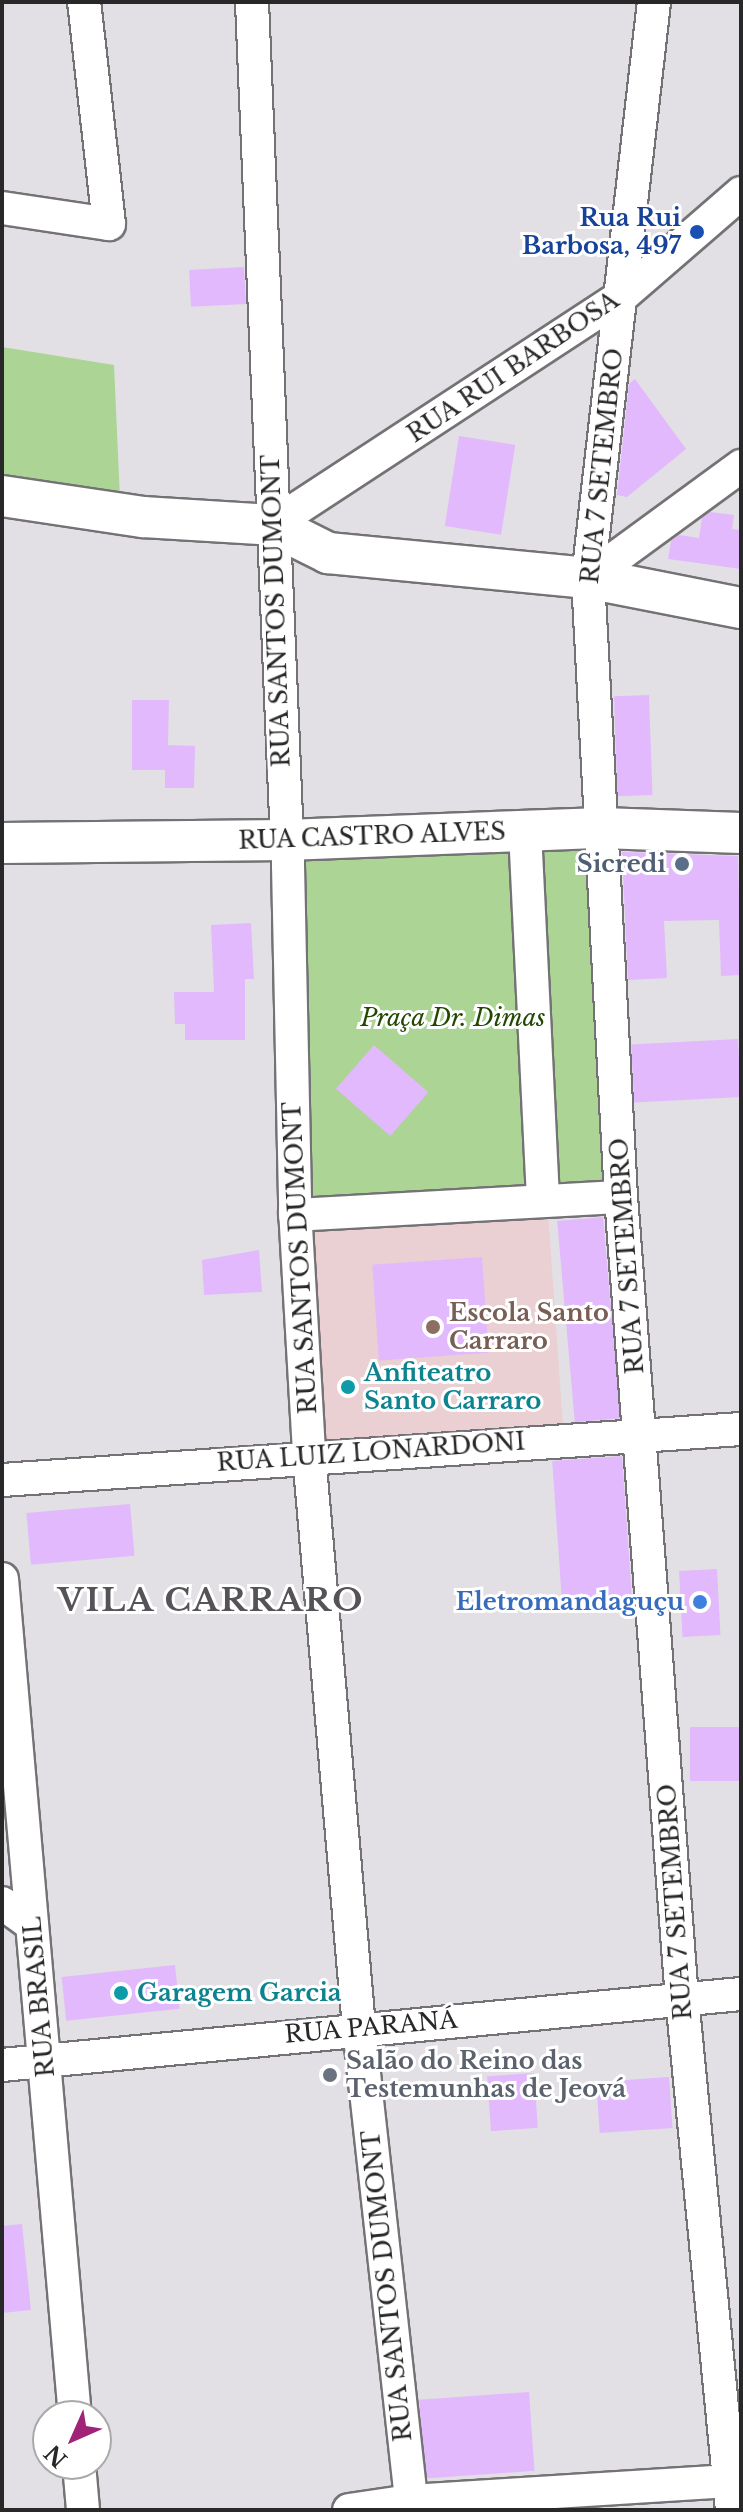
<!DOCTYPE html>
<html>
<head>
<meta charset="utf-8">
<style>
	body { margin:0 }
	#map { position:relative; width:743px; height:2512px; overflow:hidden; background:#e2e0e4; font-family:"Libre Baskerville",serif }
	div>[style] { position:absolute }
	.education>* { inset:0; background:#eacfd3; transform-origin:0 0 }
	.green>* { inset:0; background:#acd495; transform-origin:0 0 }
	.building>* { inset:0; background:#e2b9fc; transform-origin:0 0 }
	.roads { filter:drop-shadow(2px 0 #747275) drop-shadow(-2px 0 #747275) drop-shadow(0 2px #747275) drop-shadow(0 -2px #747275) }
	.minor>* { height:32px; margin:-16px; padding:0 16px; transform-origin:16px; border-radius:16px; background:#fff }
	.major>* { height:40px; margin:-20px; padding:0 20px; transform-origin:20px; border-radius:20px; background:#fff }
	.dots>* { width:22px; height:22px; translate:-50% -50%; box-sizing:border-box; border:4px solid #fff; border-radius:50% }
	span { translate:-50% -50%; white-space:nowrap; text-align:center; line-height:1.15; -webkit-text-stroke:6px #fff; paint-order:stroke }
	.transit-label { font-size:24px; color:#164399; font-weight:700 }
	.right { translate:-100% -50%; text-align:right }
	.street-label { font-size:24px; color:#282829 }
	.service-label { font-size:24px; color:#4e5e75; font-weight:700 }
	.park-label { font-size:24px; color:#224700; font-style:italic }
	.education-label { font-size:24px; color:#785e54; font-weight:700 }
	.left { translate:0 -50%; text-align:left }
	.culture-label { font-size:24px; color:#0d838f; font-weight:700 }
	.shop-label { font-size:24px; color:#366cbe; font-weight:700 }
	.worship-label { font-size:24px; color:#5b616d; font-weight:700 }
	.district-label { font-size:32px; color:#555357; font-weight:700; letter-spacing:2px }
	.frame { position:absolute; inset:0; border:4px solid #282829; pointer-events:none }
	.north { position:absolute; left:32px; top:2400px; width:80px; height:80px; box-sizing:border-box; background:#fff; border:2px solid #a9a9a9; border-radius:50%; rotate:225deg; font-size:22px; font-weight:700; line-height:32px; text-align:center; color:#282829 }
	.north::after { content:''; display:block; margin:auto; width:28px; height:36px; background:#a02378; clip-path:polygon(50% 0,100% 100%,50% 72%,0 100%) }
</style>
</head>
<body>
<div id="map">
	<div class="education">
		<i style="left:548px;top:1212px;width:220px;height:245px;rotate:86deg"></i>
	</div>
	<div class="green">
		<i style="clip-path:polygon(2px 347px,114px 365px,120px 499px,2px 482px)"></i>
		<i style="left:595px;top:838px;width:348px;height:299px;rotate:88deg"></i>
	</div>
	<div class="building">
		<i style="left:244px;top:267px;width:37px;height:55px;rotate:87deg"></i>
		<i style="clip-path:polygon(635px 379px,686px 449px,627px 497px,617px 495px,629px 384px)"></i>
		<i style="left:459px;top:436px;width:57px;height:91px;rotate:9deg"></i>
		<i style="clip-path:polygon(710px 512px,734px 515px,732px 529px,741px 530px,741px 569px,668px 559px,671px 541px,679px 535px,699px 538px,702px 518px)"></i>
		<i style="left:649px;top:695px;width:100px;height:35px;rotate:88deg"></i>
		<i style="clip-path:polygon(132px 700px,169px 700px,168px 745px,195px 746px,194px 788px,165px 788px,165px 770px,132px 770px)"></i>
		<i style="clip-path:polygon(622px 852px,738px 856px,741px 975px,721px 976px,719px 920px,664px 921px,667px 978px,628px 980px)"></i>
		<i style="clip-path:polygon(251px 923px,254px 979px,245px 979px,245px 1040px,185px 1040px,185px 1024px,175px 1024px,174px 992px,214px 992px,211px 925px)"></i>
		<i style="left:738px;top:1039px;width:58px;height:107px;rotate:87deg"></i>
		<i style="left:374px;top:1045px;width:72px;height:58px;rotate:41deg"></i>
		<i style="left:603px;top:1217px;width:202px;height:46px;rotate:85deg"></i>
		<i style="clip-path:polygon(259px 1250px,262px 1292px,204px 1295px,202px 1260px)"></i>
		<i style="left:482px;top:1257px;width:96px;height:110px;rotate:86deg"></i>
		<i style="left:622px;top:1456px;width:149px;height:70px;rotate:86deg"></i>
		<i style="left:130px;top:1504px;width:52px;height:104px;rotate:85deg"></i>
		<i style="left:717px;top:1569px;width:66px;height:38px;rotate:87deg"></i>
		<i style="left:741px;top:1727px;width:54px;height:51px;rotate:90deg"></i>
		<i style="left:175px;top:1965px;width:44px;height:114px;rotate:84deg"></i>
		<i style="left:534px;top:2073px;width:55px;height:47px;rotate:86deg"></i>
		<i style="left:669px;top:2077px;width:51px;height:73px;rotate:86deg"></i>
		<i style="clip-path:polygon(22px 2224px,31px 2310px,2px 2313px,2px 2226px)"></i>
		<i style="left:529px;top:2392px;width:79px;height:110px;rotate:86deg"></i>
	</div>
	<div class="roads">
		<div class="minor">
			<i style="left:252px;top:2px;width:864px;rotate:87.61deg"></i>
			<i style="left:288px;top:865px;width:344px;rotate:88.8deg"></i>
			<i style="left:295px;top:1209px;width:246px;rotate:86.7deg"></i>
			<i style="left:309px;top:1455px;width:575px;rotate:85.01deg"></i>
			<i style="left:359px;top:2028px;width:485px;rotate:83.7deg"></i>
			<i style="left:654px;top:2px;width:580px;rotate:96.54deg"></i>
			<i style="left:588px;top:578px;width:620px;rotate:86.95deg"></i>
			<i style="left:621px;top:1197px;width:803px;rotate:85.65deg"></i>
			<i style="left:682px;top:1998px;width:514px;rotate:84.42deg"></i>
			<i style="left:2px;top:208px;width:108px;rotate:8.5deg"></i>
			<i style="left:109px;top:224px;width:223px;rotate:-96.4deg"></i>
			<i style="left:272px;top:525px;width:417px;rotate:-33.2deg"></i>
			<i style="left:621px;top:297px;width:159px;rotate:-40.9deg"></i>
			<i style="left:588px;top:578px;width:190px;rotate:-36.2deg"></i>
			<i style="left:525px;top:831px;width:370px;rotate:87.2deg"></i>
			<i style="left:295px;top:1215px;width:326px;rotate:-3.2deg"></i>
			<i style="left:2px;top:1480px;width:741px;rotate:-3.95deg"></i>
			<i style="left:2px;top:1579px;width:840px;rotate:85.02deg"></i>
			<i style="left:2px;top:1903px;width:37px;rotate:36deg"></i>
			<i style="left:2px;top:2065px;width:742px;rotate:-5.49deg"></i>
			<i style="left:79px;top:2464px;width:46px;rotate:85deg"></i>
			<i style="left:349px;top:2510px;width:63px;rotate:-8.3deg"></i>
			<i style="left:411px;top:2501px;width:331px;rotate:-3.6deg"></i>
		</div>
		<div class="major">
			<i style="left:2px;top:496px;width:143px;rotate:8.5deg"></i>
			<i style="left:143px;top:517px;width:129px;rotate:3.5deg"></i>
			<i style="left:272px;top:525px;width:63px;rotate:26.6deg"></i>
			<i style="left:328px;top:553px;width:261px;rotate:5.5deg"></i>
			<i style="left:588px;top:578px;width:156px;rotate:11.1deg"></i>
			<i style="left:2px;top:843px;width:284px;rotate:-0.6deg"></i>
			<i style="left:286px;top:840px;width:316px;rotate:-2.2deg"></i>
			<i style="left:602px;top:828px;width:139px;rotate:2.1deg"></i>
		</div>
	</div>
	<div class="dots">
		<i style="left:697px;top:232px;background:#1a4fb4"></i>
		<i style="left:682px;top:864px;background:#5c6f8a"></i>
		<i style="left:433px;top:1327px;background:#8d6e63"></i>
		<i style="left:348px;top:1387px;background:#0f9aa8"></i>
		<i style="left:700px;top:1602px;background:#3f7fe0"></i>
		<i style="left:121px;top:1993px;background:#0f9aa8"></i>
		<i style="left:330px;top:2075px;background:#6b7280"></i>
	</div>
	<div class="transit-label">
		<span class="right" style="left:681px;top:232px">Rua Rui<br>Barbosa, 497</span>
	</div>
	<div class="street-label">
		<span style="left:513px;top:367px;rotate:-34deg">RUA RUI BARBOSA</span>
		<span style="left:602px;top:466px;rotate:-84deg">RUA 7 SETEMBRO</span>
		<span style="left:276px;top:611px;rotate:-92deg">RUA SANTOS DUMONT</span>
		<span style="left:372px;top:836px;rotate:-2deg">RUA CASTRO ALVES</span>
		<span style="left:627px;top:1256px;rotate:-94deg">RUA 7 SETEMBRO</span>
		<span style="left:300px;top:1258px;rotate:-93deg">RUA SANTOS DUMONT</span>
		<span style="left:371px;top:1452px;rotate:-4deg">RUA LUIZ LONARDONI</span>
		<span style="left:675px;top:1902px;rotate:-94deg">RUA 7 SETEMBRO</span>
		<span style="left:39px;top:1997px;rotate:-95deg">RUA BRASIL</span>
		<span style="left:371px;top:2027px;rotate:-5deg">RUA PARANÁ</span>
		<span style="left:387px;top:2286px;rotate:-96deg">RUA SANTOS DUMONT</span>
	</div>
	<div class="service-label">
		<span class="right" style="left:666px;top:864px">Sicredi</span>
	</div>
	<div class="park-label">
		<span style="left:453px;top:1018px">Praça Dr. Dimas</span>
	</div>
	<div class="education-label">
		<span class="left" style="left:449px;top:1327px">Escola Santo<br>Carraro</span>
	</div>
	<div class="culture-label">
		<span class="left" style="left:364px;top:1387px">Anfiteatro<br>Santo Carraro</span>
		<span class="left" style="left:137px;top:1993px">Garagem Garcia</span>
	</div>
	<div class="shop-label">
		<span class="right" style="left:684px;top:1602px">Eletromandaguçu</span>
	</div>
	<div class="worship-label">
		<span class="left" style="left:346px;top:2075px">Salão do Reino das<br>Testemunhas de Jeová</span>
	</div>
	<div class="district-label">
		<span style="left:211px;top:1600px">VILA CARRARO</span>
	</div>
	<div class="frame"></div>
	<div class="north">N</div>
</div>
</body>
</html>
